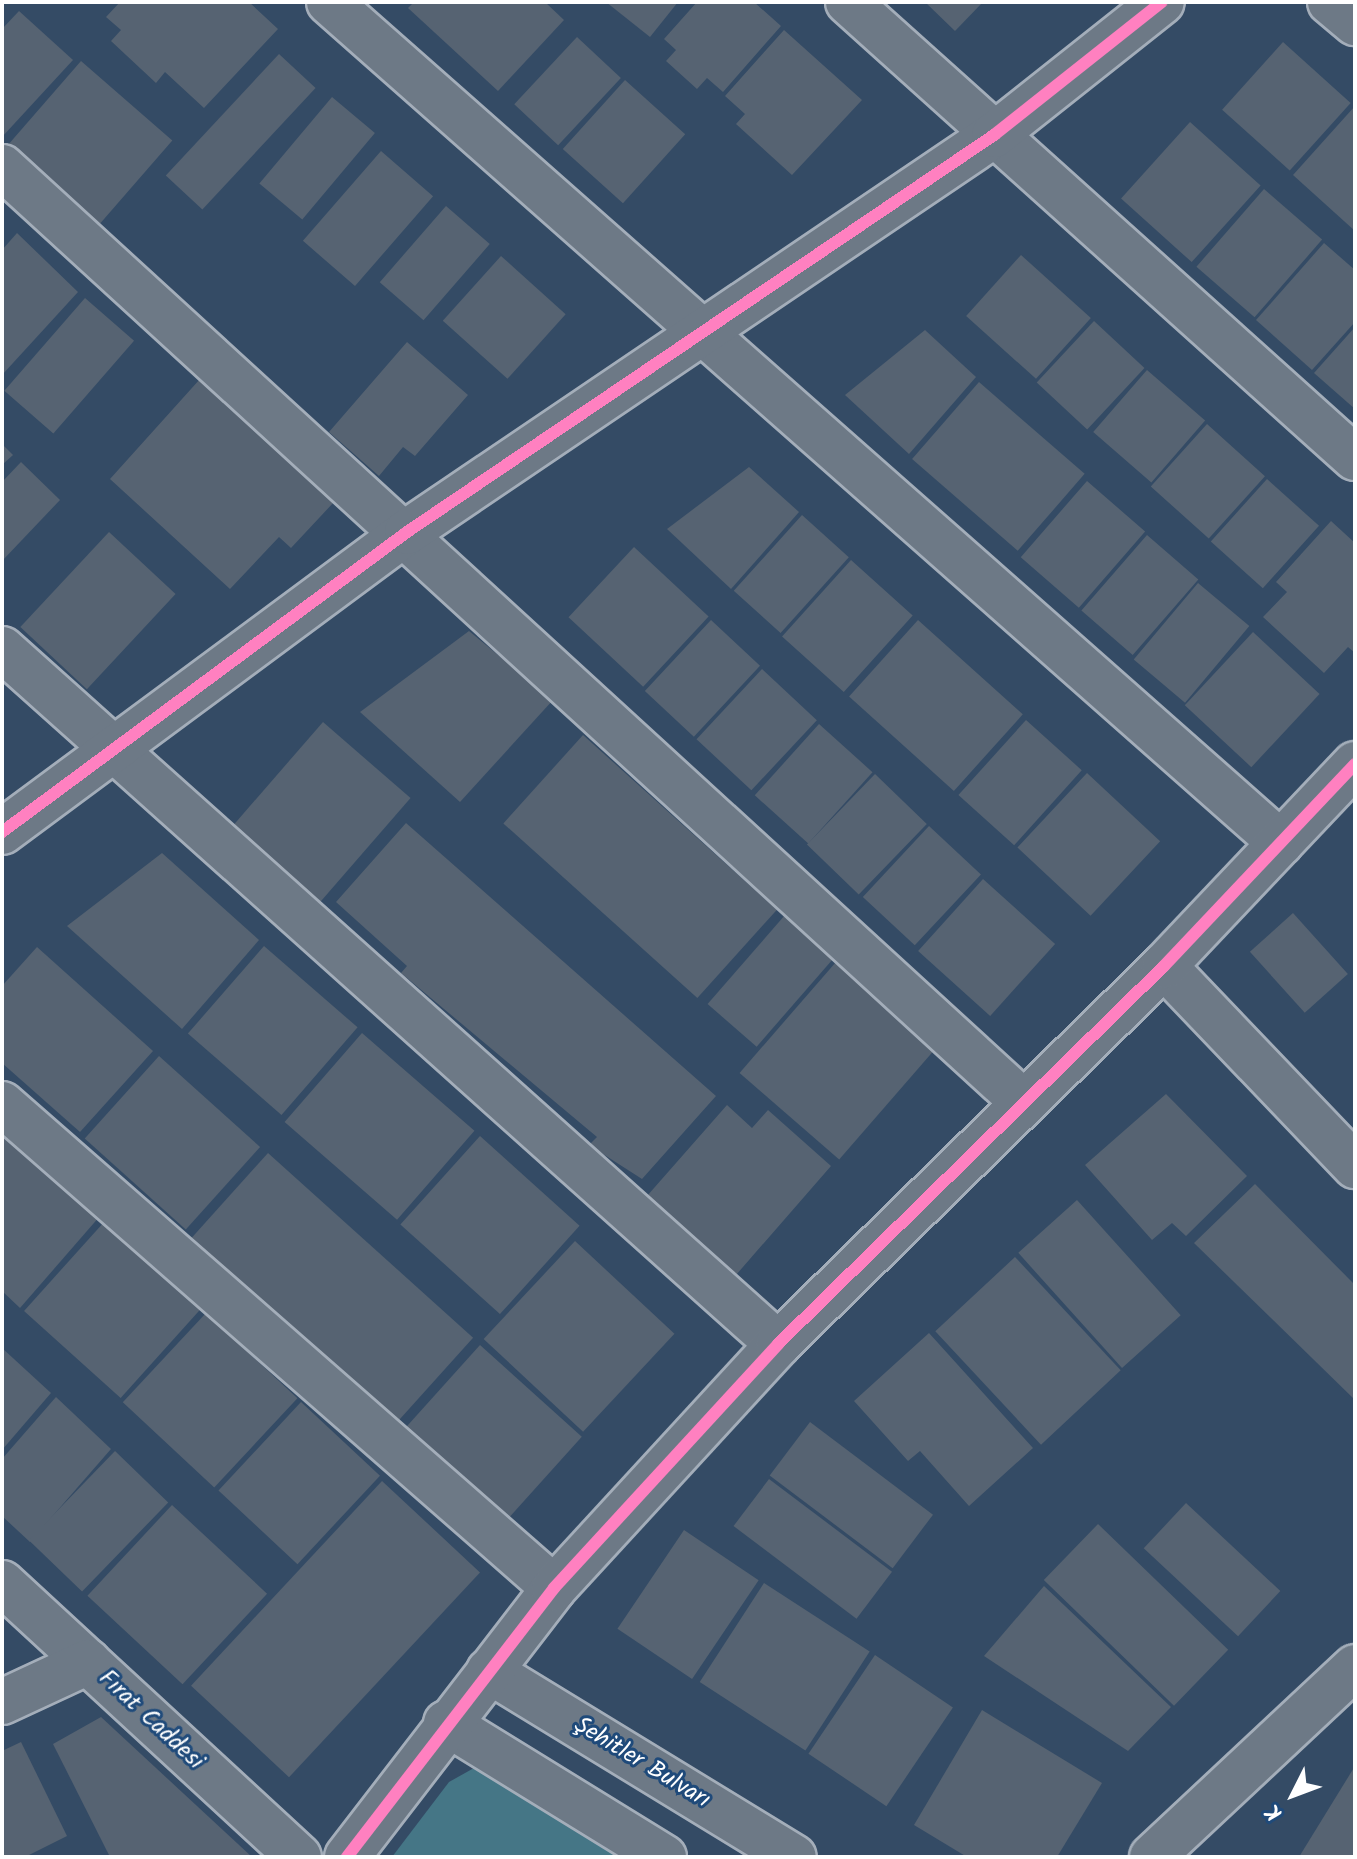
<!DOCTYPE html>
<html>
<head>
<meta charset="utf-8">
<style>
	body { margin:0 }
	#map { position:relative; width:1357px; height:1859px; overflow:hidden; background:#344b65; font-family:Kalam,sans-serif }
	div>[style] { position:absolute }
	.green>* { inset:0; background:#457686 }
	.building>* { inset:0; background:#566372; transform-origin:0 0 }
	.roads { filter:drop-shadow(2px 0 #a4aeba) drop-shadow(-2px 0 #a4aeba) drop-shadow(0 2px #a4aeba) drop-shadow(0 -2px #a4aeba) }
	.minor>* { height:44px; margin:-22px; padding:0 22px; transform-origin:22px; border-radius:22px; background:#6d7986 }
	.cycleway>* { height:12px; margin:-6px; padding:0 6px; transform-origin:6px; border-radius:6px; background:#ff80c0 }
	span { translate:-50% -50%; white-space:nowrap; text-align:center; line-height:1.15; -webkit-text-stroke:6px #1f4a7a; paint-order:stroke }
	.street-label { font-size:24px; color:#fff }
	.frame { position:absolute; inset:0; border:4px solid #fff; pointer-events:none }
	.north { position:absolute; left:1253px; top:1755px; width:80px; height:80px; -webkit-text-stroke:6px #1f4a7a; paint-order:stroke; rotate:228deg; font-size:22px; font-weight:700; line-height:32px; text-align:center; color:#fff }
	.north::after { content:''; display:block; margin:auto; width:28px; height:36px; background:#fff; clip-path:polygon(50% 0,100% 100%,50% 72%,0 100%) }
</style>
</head>
<body>
<div id="map">
	<div class="green">
		<i style="clip-path:polygon(474px 1768px,504px 1774px,627px 1857px,392px 1857px,449px 1782px)"></i>
	</div>
	<div class="building">
		<i style="clip-path:polygon(120px 2px,249px 2px,278px 29px,204px 108px,165px 72px,156px 83px,111px 41px,121px 30px,106px 17px)"></i>
		<i style="clip-path:polygon(414px 2px,545px 2px,564px 20px,498px 91px,408px 8px)"></i>
		<i style="clip-path:polygon(606px 2px,678px 2px,650px 37px)"></i>
		<i style="clip-path:polygon(697px 2px,754px 2px,781px 26px,723px 92px,707px 78px,697px 89px,666px 61px,676px 50px,664px 39px)"></i>
		<i style="clip-path:polygon(925px 2px,983px 2px,955px 31px)"></i>
		<i style="clip-path:polygon(19px 11px,73px 60px,2px 137px,2px 29px)"></i>
		<i style="clip-path:polygon(784px 30px,862px 100px,792px 175px,736px 124px,745px 114px,725px 96px)"></i>
		<i style="left:577px;top:37px;width:60px;height:92px;rotate:43deg"></i>
		<i style="left:1283px;top:42px;width:91px;height:91px;rotate:42deg"></i>
		<i style="left:279px;top:54px;width:50px;height:166px;rotate:43deg"></i>
		<i style="left:81px;top:61px;width:121px;height:115px;rotate:41deg"></i>
		<i style="left:625px;top:80px;width:81px;height:93px;rotate:42deg"></i>
		<i style="left:332px;top:97px;width:56px;height:113px;rotate:40deg"></i>
		<i style="clip-path:polygon(1355px 106px,1355px 231px,1293px 175px)"></i>
		<i style="left:1190px;top:122px;width:95px;height:103px;rotate:42deg"></i>
		<i style="left:381px;top:151px;width:69px;height:119px;rotate:41deg"></i>
		<i style="left:1264px;top:189px;width:77px;height:103px;rotate:41deg"></i>
		<i style="left:446px;top:206px;width:58px;height:101px;rotate:41deg"></i>
		<i style="clip-path:polygon(17px 233px,78px 292px,2px 375px,2px 250px)"></i>
		<i style="clip-path:polygon(1324px 243px,1355px 270px,1355px 322px,1312px 370px,1256px 320px)"></i>
		<i style="left:1021px;top:255px;width:94px;height:82px;rotate:42deg"></i>
		<i style="left:501px;top:256px;width:87px;height:87px;rotate:42deg"></i>
		<i style="left:85px;top:298px;width:65px;height:123px;rotate:41deg"></i>
		<i style="left:1094px;top:321px;width:69px;height:84px;rotate:43deg"></i>
		<i style="clip-path:polygon(1355px 327px,1355px 409px,1314px 373px)"></i>
		<i style="clip-path:polygon(925px 330px,976px 377px,909px 454px,845px 395px)"></i>
		<i style="clip-path:polygon(407px 342px,468px 395px,415px 456px,403px 447px,379px 476px,329px 432px)"></i>
		<i style="left:1147px;top:370px;width:77px;height:82px;rotate:41deg"></i>
		<i style="clip-path:polygon(200px 379px,334px 502px,291px 548px,279px 537px,230px 589px,110px 479px)"></i>
		<i style="left:979px;top:382px;width:140px;height:102px;rotate:41deg"></i>
		<i style="left:1207px;top:424px;width:78px;height:84px;rotate:42deg"></i>
		<i style="clip-path:polygon(2px 444px,13px 455px,2px 465px)"></i>
		<i style="clip-path:polygon(21px 462px,60px 500px,2px 561px,2px 482px)"></i>
		<i style="clip-path:polygon(749px 467px,799px 512px,731px 589px,667px 529px)"></i>
		<i style="left:1267px;top:479px;width:70px;height:84px;rotate:42deg"></i>
		<i style="left:1087px;top:481px;width:77px;height:101px;rotate:41deg"></i>
		<i style="left:802px;top:515px;width:63px;height:102px;rotate:42deg"></i>
		<i style="clip-path:polygon(1331px 521px,1355px 543px,1355px 653px,1348px 647px,1324px 673px,1263px 617px,1287px 592px,1276px 582px)"></i>
		<i style="left:109px;top:532px;width:91px;height:130px;rotate:43deg"></i>
		<i style="left:1147px;top:535px;width:68px;height:100px;rotate:41deg"></i>
		<i style="left:634px;top:547px;width:102px;height:96px;rotate:43deg"></i>
		<i style="left:851px;top:560px;width:83px;height:103px;rotate:42deg"></i>
		<i style="left:1198px;top:583px;width:67px;height:100px;rotate:40deg"></i>
		<i style="left:711px;top:620px;width:67px;height:97px;rotate:43deg"></i>
		<i style="left:918px;top:620px;width:141px;height:103px;rotate:42deg"></i>
		<i style="clip-path:polygon(469px 631px,553px 700px,460px 802px,360px 712px)"></i>
		<i style="left:1253px;top:632px;width:91px;height:100px;rotate:43deg"></i>
		<i style="left:762px;top:669px;width:75px;height:96px;rotate:43deg"></i>
		<i style="left:1026px;top:720px;width:75px;height:101px;rotate:42deg"></i>
		<i style="left:323px;top:722px;width:116px;height:137px;rotate:41deg"></i>
		<i style="left:819px;top:724px;width:72px;height:96px;rotate:42deg"></i>
		<i style="left:583px;top:735px;width:261px;height:119px;rotate:42deg"></i>
		<i style="left:1087px;top:773px;width:100px;height:102px;rotate:43deg"></i>
		<i style="left:875px;top:774px;width:72px;height:98px;rotate:44deg"></i>
		<i style="clip-path:polygon(406px 823px,716px 1096px,642px 1179px,589px 1145px,597px 1137px,401px 973px,407px 966px,336px 902px)"></i>
		<i style="left:929px;top:826px;width:71px;height:97px;rotate:43deg"></i>
		<i style="clip-path:polygon(162px 853px,259px 940px,182px 1029px,67px 926px)"></i>
		<i style="left:983px;top:879px;width:97px;height:97px;rotate:42deg"></i>
		<i style="left:1293px;top:913px;width:82px;height:58px;rotate:48deg"></i>
		<i style="left:785px;top:915px;width:65px;height:118px;rotate:41deg"></i>
		<i style="left:264px;top:946px;width:124px;height:116px;rotate:41deg"></i>
		<i style="clip-path:polygon(37px 947px,153px 1051px,80px 1132px,2px 1063px,2px 986px)"></i>
		<i style="left:836px;top:962px;width:132px;height:147px;rotate:41deg"></i>
		<i style="left:362px;top:1033px;width:149px;height:118px;rotate:41deg"></i>
		<i style="left:159px;top:1056px;width:136px;height:111px;rotate:42deg"></i>
		<i style="clip-path:polygon(1166px 1094px,1247px 1176px,1186px 1236px,1172px 1223px,1152px 1240px,1085px 1165px)"></i>
		<i style="clip-path:polygon(727px 1105px,752px 1128px,768px 1110px,831px 1166px,736px 1275px,647px 1196px)"></i>
		<i style="clip-path:polygon(2px 1124px,100px 1216px,20px 1308px,2px 1291px)"></i>
		<i style="left:480px;top:1136px;width:134px;height:119px;rotate:42deg"></i>
		<i style="left:268px;top:1153px;width:276px;height:114px;rotate:42deg"></i>
		<i style="clip-path:polygon(1255px 1184px,1355px 1285px,1355px 1400px,1194px 1243px)"></i>
		<i style="left:1077px;top:1200px;width:155px;height:79px;rotate:48deg"></i>
		<i style="left:105px;top:1221px;width:130px;height:121px;rotate:42deg"></i>
		<i style="left:575px;top:1241px;width:136px;height:134px;rotate:43deg"></i>
		<i style="left:1015px;top:1257px;width:155px;height:109px;rotate:47deg"></i>
		<i style="left:206px;top:1313px;width:125px;height:122px;rotate:43deg"></i>
		<i style="clip-path:polygon(929px 1333px,1033px 1448px,969px 1506px,920px 1451px,908px 1461px,854px 1401px)"></i>
		<i style="left:480px;top:1345px;width:137px;height:114px;rotate:42deg"></i>
		<i style="clip-path:polygon(2px 1348px,51px 1393px,2px 1450px)"></i>
		<i style="clip-path:polygon(56px 1397px,111px 1449px,30px 1542px,2px 1516px,2px 1459px)"></i>
		<i style="left:301px;top:1402px;width:108px;height:121px;rotate:43deg"></i>
		<i style="left:810px;top:1422px;width:154px;height:67px;rotate:37deg"></i>
		<i style="left:115px;top:1451px;width:74px;height:124px;rotate:44deg"></i>
		<i style="left:769px;top:1479px;width:154px;height:59px;rotate:37deg"></i>
		<i style="left:382px;top:1481px;width:134px;height:280px;rotate:43deg"></i>
		<i style="left:1186px;top:1503px;width:129px;height:62px;rotate:43deg"></i>
		<i style="left:172px;top:1505px;width:130px;height:124px;rotate:43deg"></i>
		<i style="left:1098px;top:1524px;width:181px;height:78px;rotate:44deg"></i>
		<i style="left:684px;top:1530px;width:90px;height:119px;rotate:34deg"></i>
		<i style="left:764px;top:1583px;width:126px;height:118px;rotate:33deg"></i>
		<i style="clip-path:polygon(1044px 1586px,1171px 1707px,1128px 1751px,984px 1656px)"></i>
		<i style="left:875px;top:1655px;width:94px;height:119px;rotate:34deg"></i>
		<i style="clip-path:polygon(982px 1710px,1102px 1783px,1057px 1857px,967px 1857px,914px 1825px)"></i>
		<i style="clip-path:polygon(101px 1717px,252px 1857px,110px 1857px,53px 1744px)"></i>
		<i style="clip-path:polygon(21px 1742px,67px 1836px,25px 1857px,2px 1857px,2px 1751px)"></i>
		<i style="clip-path:polygon(1355px 1766px,1355px 1857px,1299px 1857px)"></i>
	</div>
	<div class="roads">
		<div class="minor">
			<i style="left:329px;top:2px;width:1270px;rotate:41.46deg"></i>
			<i style="left:848px;top:2px;width:682px;rotate:41.97deg"></i>
			<i style="left:1330px;top:2px;width:33px;rotate:40deg"></i>
			<i style="left:2px;top:167px;width:1383px;rotate:42.48deg"></i>
			<i style="left:2px;top:649px;width:1042px;rotate:41.85deg"></i>
			<i style="left:2px;top:832px;width:504px;rotate:-36.53deg"></i>
			<i style="left:407px;top:532px;width:709px;rotate:-34.07deg"></i>
			<i style="left:994px;top:135px;width:214px;rotate:-38.4deg"></i>
			<i style="left:1164px;top:966px;width:277px;rotate:46.3deg"></i>
			<i style="left:2px;top:1104px;width:734px;rotate:41.24deg"></i>
			<i style="left:2px;top:1583px;width:404px;rotate:42.7deg"></i>
			<i style="left:489px;top:1671px;width:357px;rotate:31.4deg"></i>
			<i style="left:2px;top:1702px;width:95px;rotate:-24.9deg"></i>
			<i style="left:446px;top:1723px;width:256px;rotate:31.6deg"></i>
			<i style="left:347px;top:1857px;width:339px;rotate:-52.4deg"></i>
			<i style="left:554px;top:1588px;width:331px;rotate:-47.4deg"></i>
			<i style="left:778px;top:1344px;width:540px;rotate:-44.4deg"></i>
			<i style="left:1164px;top:966px;width:278px;rotate:-46.6deg"></i>
			<i style="left:1152px;top:1857px;width:278px;rotate:-43.1deg"></i>
		</div>
	</div>
	<div class="cycleway">
		<i style="left:2px;top:832px;width:504px;rotate:-36.53deg"></i>
		<i style="left:407px;top:532px;width:709px;rotate:-34.07deg"></i>
		<i style="left:994px;top:135px;width:214px;rotate:-38.4deg"></i>
		<i style="left:347px;top:1857px;width:339px;rotate:-52.4deg"></i>
		<i style="left:554px;top:1588px;width:331px;rotate:-47.4deg"></i>
		<i style="left:778px;top:1344px;width:540px;rotate:-44.4deg"></i>
		<i style="left:1164px;top:966px;width:278px;rotate:-46.6deg"></i>
	</div>
	<div class="street-label">
		<span style="left:151px;top:1720px;rotate:43deg">Fırat Caddesi</span>
		<span style="left:642px;top:1763px;rotate:31deg">Şehitler Bulvarı</span>
	</div>
	<div class="frame"></div>
	<div class="north">K</div>
</div>
</body>
</html>
